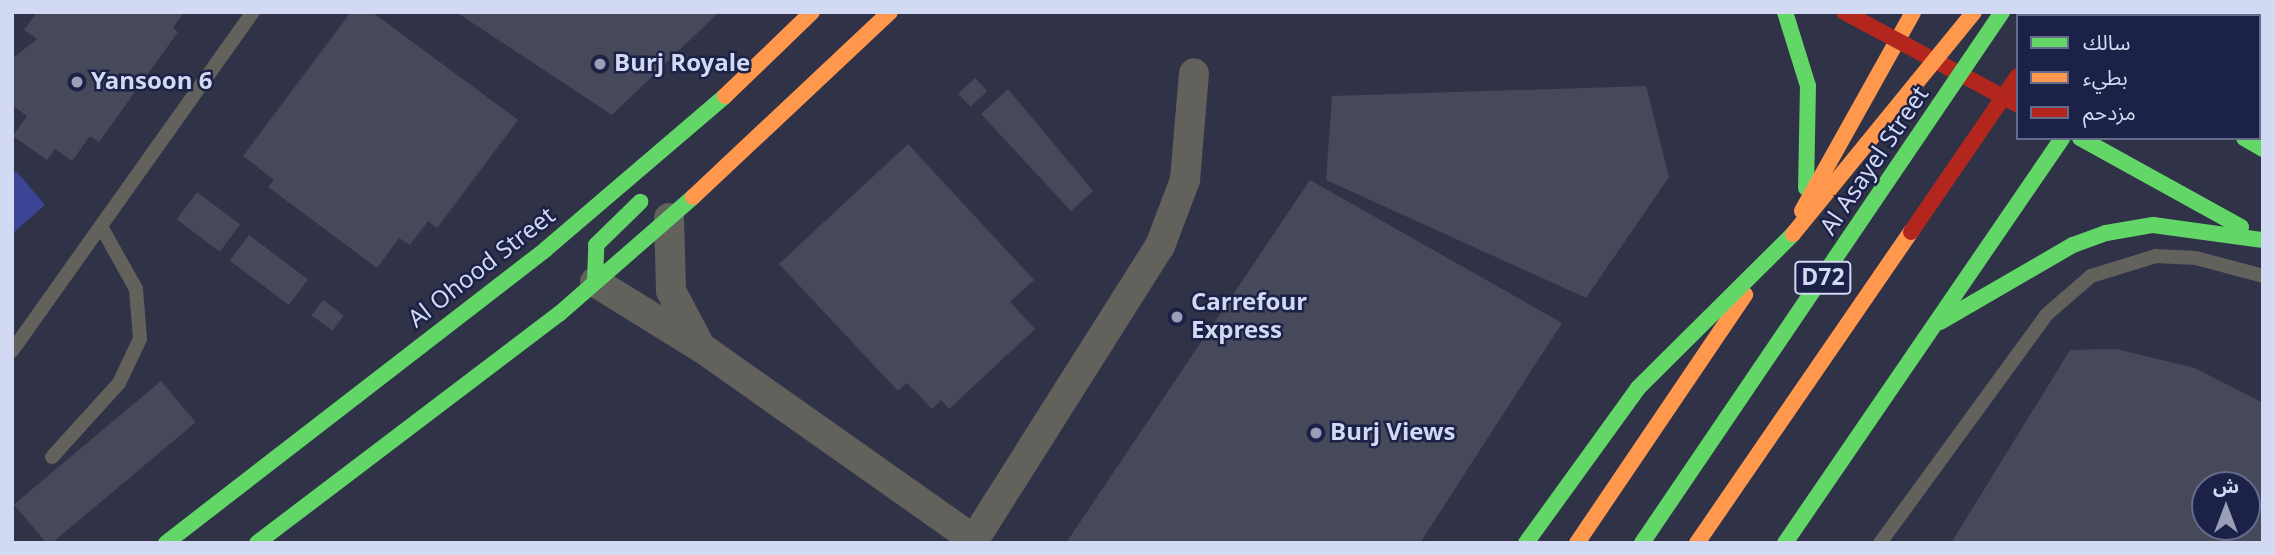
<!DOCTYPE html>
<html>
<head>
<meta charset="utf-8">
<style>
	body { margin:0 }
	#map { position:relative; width:2275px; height:555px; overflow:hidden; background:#303348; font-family:Georgia,"Noto Sans Arabic",serif }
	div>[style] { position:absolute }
	.water>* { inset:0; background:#3b4495 }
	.building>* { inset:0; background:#46495a; transform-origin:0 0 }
	.lane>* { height:14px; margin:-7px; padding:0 7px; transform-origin:7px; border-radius:7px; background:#63615c }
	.street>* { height:30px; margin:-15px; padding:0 15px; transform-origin:15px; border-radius:15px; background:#63615c }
	.fast>* { height:16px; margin:-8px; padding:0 8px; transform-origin:8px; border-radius:8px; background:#63d668 }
	.slow>* { height:16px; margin:-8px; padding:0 8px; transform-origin:8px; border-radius:8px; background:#ff974d }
	.jam>* { height:16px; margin:-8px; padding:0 8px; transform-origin:8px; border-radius:8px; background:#b3261e }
	.fast-bridge>* { height:16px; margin:-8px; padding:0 8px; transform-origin:8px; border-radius:8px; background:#63d668 }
	.slow-bridge>* { height:16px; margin:-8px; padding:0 8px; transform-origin:8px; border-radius:8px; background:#ff974d }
	.jam-bridge>* { height:16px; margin:-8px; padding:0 8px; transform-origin:8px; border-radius:8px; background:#b3261e }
	.dots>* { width:19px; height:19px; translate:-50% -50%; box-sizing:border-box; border:4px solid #1c2147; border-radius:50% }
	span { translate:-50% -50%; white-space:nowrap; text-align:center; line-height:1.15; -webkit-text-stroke:5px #1c2147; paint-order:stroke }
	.shield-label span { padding:2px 5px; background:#1c2147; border:2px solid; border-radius:5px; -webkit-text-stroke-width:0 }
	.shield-label { font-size:23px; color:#d2d9f2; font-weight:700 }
	.poi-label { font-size:24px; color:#d2d9f2; font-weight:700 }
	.left { translate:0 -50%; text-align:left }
	.street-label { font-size:24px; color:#d2d9f2 }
	.frame { position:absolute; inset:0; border:14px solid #d2d9f2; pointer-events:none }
	.legend { position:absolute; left:2016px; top:14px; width:245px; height:126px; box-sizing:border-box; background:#1c2147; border:2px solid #656b8b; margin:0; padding:9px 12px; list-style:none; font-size:21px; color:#d2d9f2 }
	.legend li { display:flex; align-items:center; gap:14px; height:35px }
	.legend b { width:35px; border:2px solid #656b8b }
	.north { position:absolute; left:2191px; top:471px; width:70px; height:70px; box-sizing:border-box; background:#1c2147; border:2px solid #656b8b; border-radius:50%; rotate:0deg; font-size:19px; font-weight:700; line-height:28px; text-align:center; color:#d2d9f2 }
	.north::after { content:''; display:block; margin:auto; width:24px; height:32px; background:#999fb6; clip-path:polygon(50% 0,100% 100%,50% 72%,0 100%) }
</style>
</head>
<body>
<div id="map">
	<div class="water">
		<i style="clip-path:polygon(16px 171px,45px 205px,12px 234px,12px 174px)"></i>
	</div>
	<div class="building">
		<i style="clip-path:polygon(37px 12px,184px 12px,173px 28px,178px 32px,99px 142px,90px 136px,72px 161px,55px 149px,47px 160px,13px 136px,27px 116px,12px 105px,12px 59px,37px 39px,24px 30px)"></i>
		<i style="clip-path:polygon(351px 12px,372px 12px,518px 120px,437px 228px,428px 221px,410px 245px,399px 238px,377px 268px,268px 187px,274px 180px,243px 156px)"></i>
		<i style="clip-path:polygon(456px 12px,719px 12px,612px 115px)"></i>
		<i style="left:975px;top:78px;width:18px;height:23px;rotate:47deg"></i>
		<i style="clip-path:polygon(1646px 86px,1669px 177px,1586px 298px,1326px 180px,1332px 96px)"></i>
		<i style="clip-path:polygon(1008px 89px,1093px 191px,1071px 211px,981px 114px)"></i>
		<i style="clip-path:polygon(908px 144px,1034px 280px,1010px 302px,1035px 329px,949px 409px,941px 400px,932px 409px,907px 383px,898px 391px,779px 264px)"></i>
		<i style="clip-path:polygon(1310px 180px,1562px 323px,1420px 543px,1066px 543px)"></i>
		<i style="left:197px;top:192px;width:54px;height:34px;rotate:37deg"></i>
		<i style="left:249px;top:235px;width:74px;height:32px;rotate:37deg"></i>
		<i style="left:323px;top:300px;width:26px;height:19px;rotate:37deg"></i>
		<i style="clip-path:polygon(evenodd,2116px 349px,2195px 368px,2263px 403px,2262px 543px,1951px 543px,2070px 350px,2116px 349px,2205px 485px,2247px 485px,2247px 527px,2205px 527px,2205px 485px)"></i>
		<i style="left:161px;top:381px;width:54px;height:192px;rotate:50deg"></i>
	</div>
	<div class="lane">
		<i style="left:12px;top:351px;width:416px;rotate:-54.6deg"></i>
		<i style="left:52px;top:457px;width:100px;rotate:-47.8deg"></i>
		<i style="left:119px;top:383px;width:49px;rotate:-64.5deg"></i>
		<i style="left:140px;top:339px;width:50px;rotate:-94.6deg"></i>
		<i style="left:136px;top:289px;width:68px;rotate:-119.2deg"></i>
		<i style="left:1880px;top:543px;width:282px;rotate:-53.9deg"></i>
		<i style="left:2046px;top:315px;width:60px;rotate:-40.9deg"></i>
		<i style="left:2091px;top:276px;width:68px;rotate:-17.1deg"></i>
		<i style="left:2156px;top:256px;width:40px;rotate:2.9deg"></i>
		<i style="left:2196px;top:258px;width:69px;rotate:15deg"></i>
	</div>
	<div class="street">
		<i style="left:669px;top:218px;width:73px;rotate:88.4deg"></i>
		<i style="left:671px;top:291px;width:58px;rotate:62.1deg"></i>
		<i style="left:595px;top:282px;width:126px;rotate:31.7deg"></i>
		<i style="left:702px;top:348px;width:333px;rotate:35.2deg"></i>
		<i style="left:972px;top:543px;width:352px;rotate:-57.7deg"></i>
		<i style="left:1160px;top:246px;width:71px;rotate:-69.3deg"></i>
		<i style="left:1185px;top:180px;width:107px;rotate:-85.2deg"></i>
	</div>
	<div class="fast">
		<i style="left:1785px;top:12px;width:77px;rotate:72.7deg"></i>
		<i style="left:1808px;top:86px;width:102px;rotate:91.1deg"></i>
		<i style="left:2062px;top:16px;width:4px;rotate:-63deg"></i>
		<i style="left:2154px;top:16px;width:5px;rotate:-53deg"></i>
		<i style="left:2080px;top:138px;width:184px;rotate:28.9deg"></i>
		<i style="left:2244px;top:138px;width:22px;rotate:30deg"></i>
		<i style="left:595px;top:282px;width:37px;rotate:-88deg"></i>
		<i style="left:596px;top:245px;width:62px;rotate:-44.3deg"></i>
		<i style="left:1940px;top:322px;width:154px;rotate:-30.1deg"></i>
		<i style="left:2073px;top:245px;width:35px;rotate:-20deg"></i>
		<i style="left:2106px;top:233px;width:48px;rotate:-9.7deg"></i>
		<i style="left:2153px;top:225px;width:111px;rotate:7.8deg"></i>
		<i style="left:166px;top:543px;width:480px;rotate:-37.7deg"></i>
		<i style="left:546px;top:249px;width:235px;rotate:-40.5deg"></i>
		<i style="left:257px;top:543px;width:379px;rotate:-37.2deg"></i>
		<i style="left:559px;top:314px;width:178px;rotate:-41.1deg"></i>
		<i style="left:1785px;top:543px;width:491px;rotate:-55.6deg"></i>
	</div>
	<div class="slow">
		<i style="left:2259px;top:28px;width:19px;rotate:78deg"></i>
		<i style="left:725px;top:96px;width:121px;rotate:-44deg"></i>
		<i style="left:693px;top:197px;width:270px;rotate:-43.2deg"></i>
		<i style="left:1802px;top:211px;width:228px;rotate:-60.8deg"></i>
		<i style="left:1577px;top:543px;width:300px;rotate:-55.9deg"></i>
	</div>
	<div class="jam">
		<i style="left:1844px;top:12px;width:197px;rotate:28.1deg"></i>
	</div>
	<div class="fast-bridge">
		<i style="left:1526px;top:543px;width:191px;rotate:-54.1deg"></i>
		<i style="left:1638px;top:388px;width:218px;rotate:-44.8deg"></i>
		<i style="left:1642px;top:543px;width:642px;rotate:-55.86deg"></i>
	</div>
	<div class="slow-bridge">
		<i style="left:1793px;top:234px;width:286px;rotate:-50.8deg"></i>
		<i style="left:1697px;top:543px;width:378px;rotate:-55.5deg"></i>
	</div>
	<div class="jam-bridge">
		<i style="left:1911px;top:232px;width:189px;rotate:-55.6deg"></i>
	</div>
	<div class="dots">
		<i style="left:600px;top:64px;background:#999fb6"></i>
		<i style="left:77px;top:82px;background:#999fb6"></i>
		<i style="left:1177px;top:317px;background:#999fb6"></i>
		<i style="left:1316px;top:433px;background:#999fb6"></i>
	</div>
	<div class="shield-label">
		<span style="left:1823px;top:278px">D72</span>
	</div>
	<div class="poi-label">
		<span class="left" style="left:614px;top:64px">Burj Royale</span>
		<span class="left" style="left:91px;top:82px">Yansoon 6</span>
		<span class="left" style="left:1191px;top:317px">Carrefour<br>Express</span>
		<span class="left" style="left:1330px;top:433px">Burj Views</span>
	</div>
	<div class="street-label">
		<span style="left:1875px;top:161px;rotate:-56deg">Al Asayel Street</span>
		<span style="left:482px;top:268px;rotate:-38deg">Al Ohood Street</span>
	</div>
	<div class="frame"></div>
	<ul class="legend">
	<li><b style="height:9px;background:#63d668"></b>سالك</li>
	<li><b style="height:9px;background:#ff974d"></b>بطيء</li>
	<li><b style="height:9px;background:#b3261e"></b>مزدحم</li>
	</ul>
	<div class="north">ش</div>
</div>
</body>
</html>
